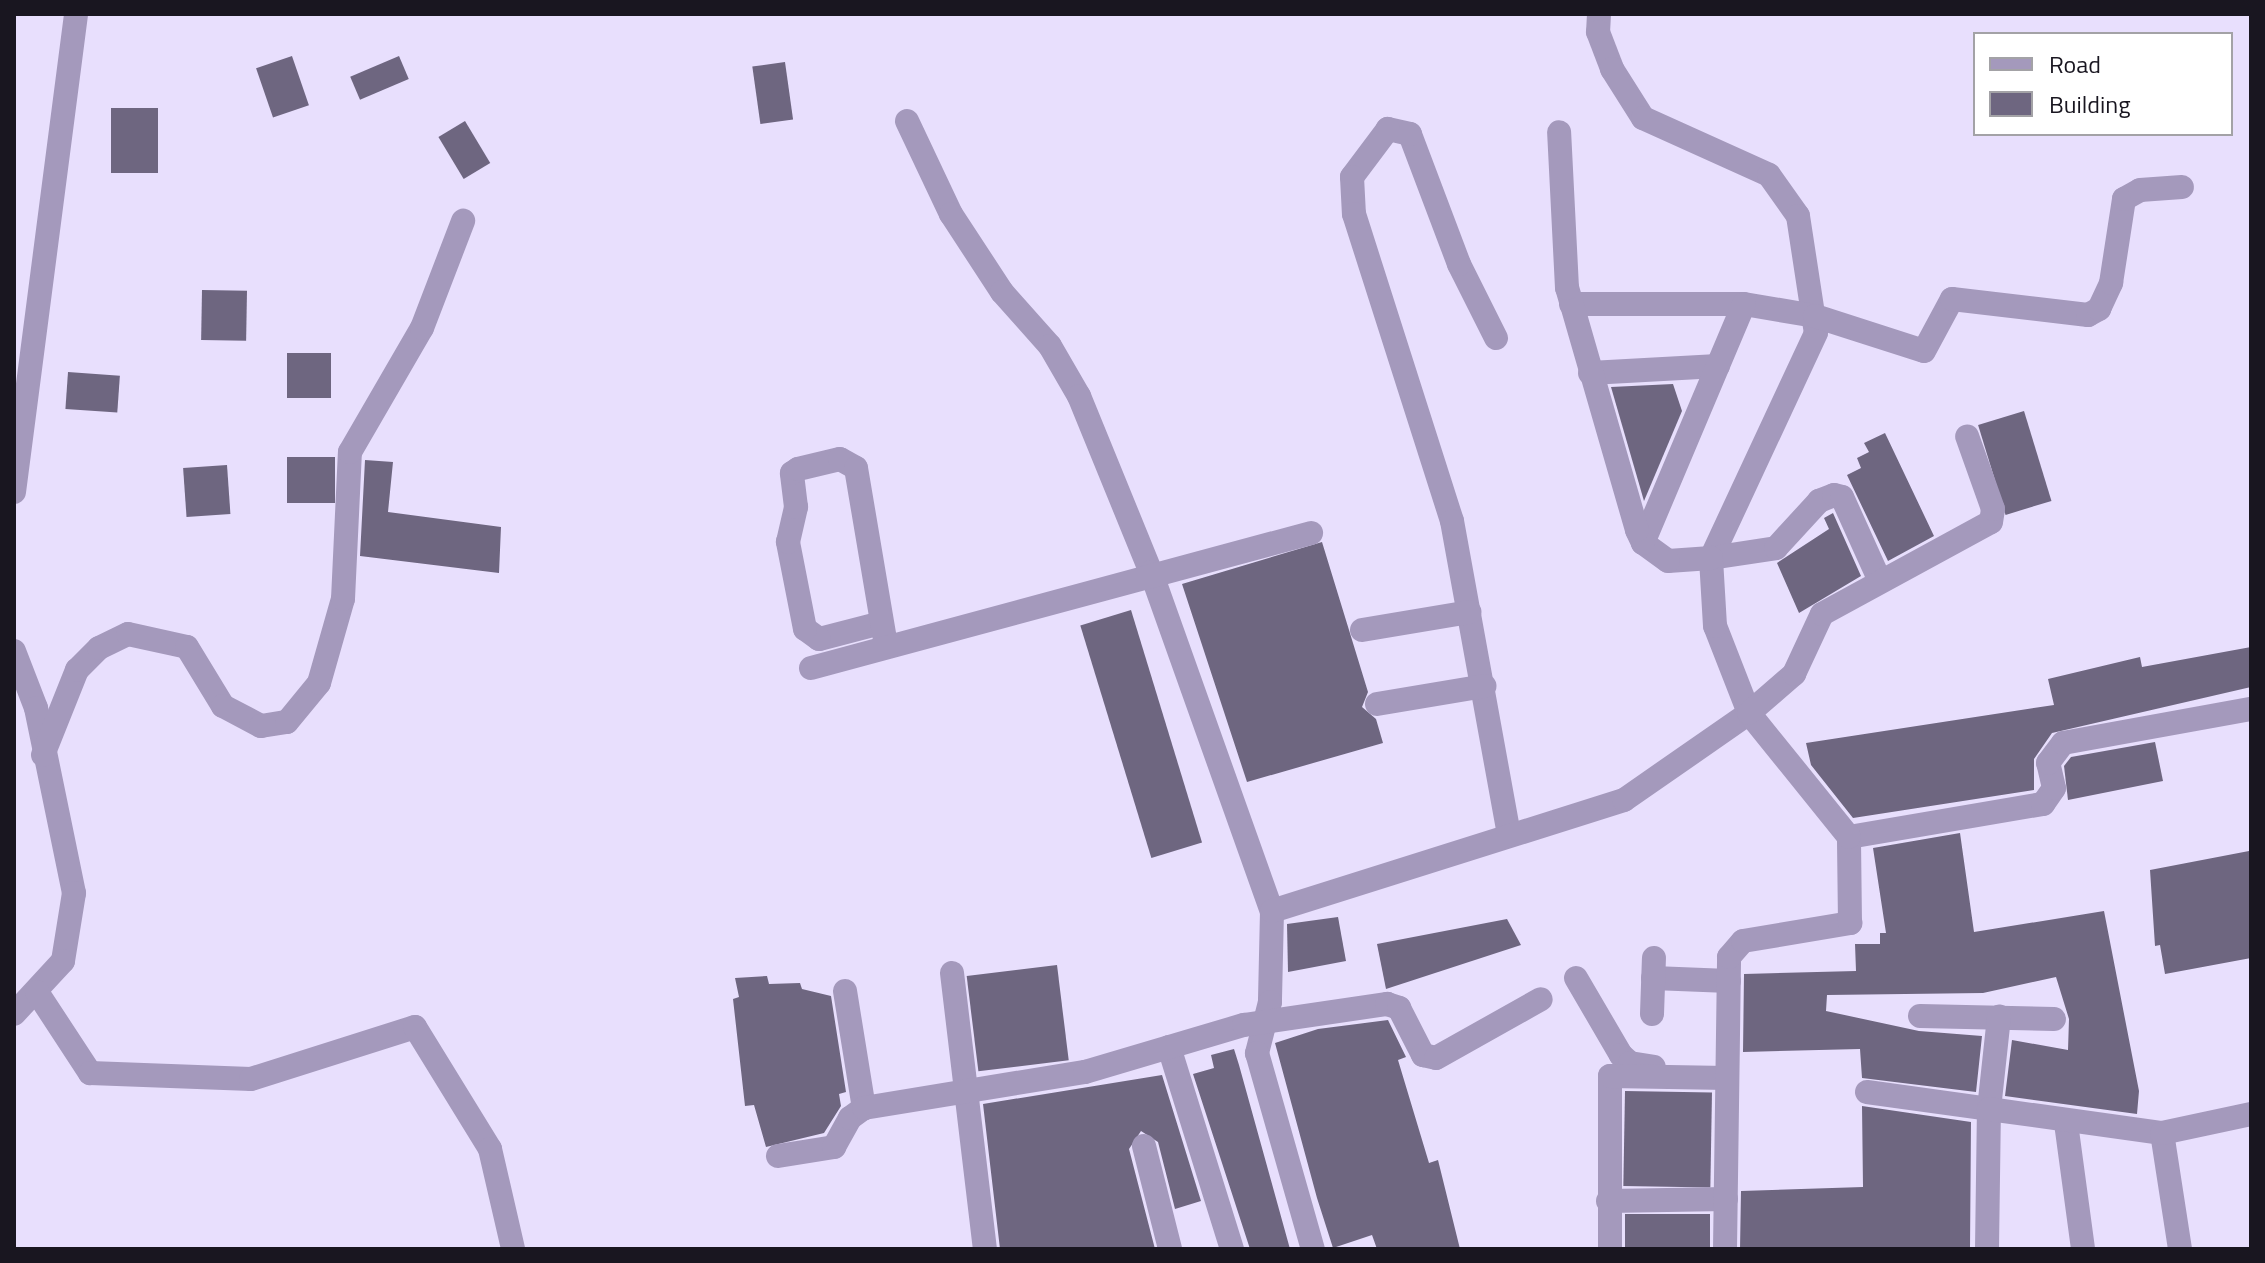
<!DOCTYPE html>
<html>
<head>
<meta charset="utf-8">
<style>
	body { margin:0 }
	#map { position:relative; width:2265px; height:1263px; overflow:hidden; background:#e8dffd; font-family:"Titillium Web",sans-serif }
	div>[style] { position:absolute }
	.building>* { inset:0; background:#6e6680; transform-origin:0 0 }
	.minor>* { height:24px; margin:-12px; padding:0 12px; transform-origin:12px; border-radius:12px; background:#a499bc }
	span { translate:-50% -50%; white-space:nowrap; text-align:center; line-height:1.15; -webkit-text-stroke:6px #fff; paint-order:stroke }
	.frame { position:absolute; inset:0; border:16px solid #191620; pointer-events:none }
	.legend { position:absolute; left:1973px; top:32px; width:260px; height:104px; box-sizing:border-box; background:#fff; border:2px solid #a3a2a6; margin:0; padding:10px 14px; list-style:none; font-size:24px; color:#191620 }
	.legend li { display:flex; align-items:center; gap:16px; height:40px }
	.legend b { width:40px; border:2px solid #a3a2a6 }
</style>
</head>
<body>
<div id="map">
	<div class="building">
		<i style="left:292px;top:56px;width:52px;height:38px;rotate:71deg"></i>
		<i style="left:399px;top:56px;width:25px;height:53px;rotate:67deg"></i>
		<i style="left:785px;top:62px;width:58px;height:33px;rotate:82deg"></i>
		<i style="left:111px;top:108px;width:47px;height:65px"></i>
		<i style="left:465px;top:121px;width:49px;height:31px;rotate:59deg"></i>
		<i style="left:202px;top:290px;width:45px;height:50px;rotate:1deg"></i>
		<i style="left:287px;top:353px;width:44px;height:45px"></i>
		<i style="left:68px;top:372px;width:52px;height:37px;rotate:4deg"></i>
		<i style="clip-path:polygon(1673px 384px,1682px 411px,1644px 501px,1611px 387px)"></i>
		<i style="left:2024px;top:411px;width:94px;height:48px;rotate:73deg"></i>
		<i style="clip-path:polygon(1885px 433px,1934px 536px,1888px 561px,1847px 475px,1861px 468px,1857px 458px,1869px 452px,1864px 443px)"></i>
		<i style="left:287px;top:457px;width:48px;height:46px"></i>
		<i style="clip-path:polygon(365px 460px,393px 462px,388px 512px,501px 527px,499px 573px,360px 556px)"></i>
		<i style="left:227px;top:465px;width:49px;height:44px;rotate:86deg"></i>
		<i style="clip-path:polygon(1833px 513px,1861px 576px,1799px 613px,1777px 563px,1829px 529px,1824px 518px)"></i>
		<i style="clip-path:polygon(1322px 542px,1368px 692px,1362px 707px,1376px 719px,1383px 743px,1247px 782px,1182px 584px)"></i>
		<i style="left:1131px;top:610px;width:243px;height:53px;rotate:73deg"></i>
		<i style="clip-path:polygon(2251px 647px,2251px 687px,2052px 733px,2034px 759px,2034px 790px,1853px 818px,1811px 765px,1806px 743px,2054px 705px,2048px 679px,2140px 657px,2142px 667px)"></i>
		<i style="clip-path:polygon(2155px 742px,2163px 781px,2068px 800px,2064px 766px,2071px 757px)"></i>
		<i style="clip-path:polygon(1960px 833px,1974px 932px,2104px 911px,2139px 1091px,2137px 1114px,2005px 1096px,2012px 1040px,2068px 1050px,2069px 1019px,2056px 977px,1983px 993px,1827px 995px,1826px 1011px,1919px 1031px,1982px 1036px,1976px 1092px,1862px 1078px,1860px 1049px,1743px 1052px,1744px 974px,1856px 971px,1855px 944px,1880px 944px,1880px 933px,1886px 933px,1873px 848px)"></i>
		<i style="clip-path:polygon(2249px 851px,2251px 958px,2165px 974px,2160px 945px,2155px 946px,2150px 870px)"></i>
		<i style="clip-path:polygon(1338px 917px,1346px 961px,1288px 972px,1287px 924px)"></i>
		<i style="clip-path:polygon(1507px 919px,1521px 945px,1386px 989px,1377px 944px)"></i>
		<i style="left:1057px;top:965px;width:96px;height:91px;rotate:83deg"></i>
		<i style="clip-path:polygon(767px 976px,769px 984px,800px 983px,802px 989px,831px 996px,846px 1092px,839px 1094px,841px 1106px,824px 1133px,766px 1147px,754px 1105px,745px 1106px,733px 999px,739px 997px,735px 978px)"></i>
		<i style="clip-path:polygon(1388px 1020px,1406px 1057px,1398px 1060px,1429px 1163px,1438px 1160px,1460px 1249px,1377px 1249px,1372px 1235px,1333px 1248px,1317px 1198px,1275px 1043px,1318px 1029px)"></i>
		<i style="clip-path:polygon(1234px 1049px,1239px 1065px,1290px 1249px,1250px 1249px,1193px 1074px,1214px 1068px,1211px 1055px)"></i>
		<i style="clip-path:polygon(1162px 1075px,1201px 1201px,1175px 1209px,1158px 1142px,1141px 1131px,1129px 1149px,1155px 1249px,1000px 1249px,983px 1104px)"></i>
		<i style="left:1625px;top:1091px;width:87px;height:95px;rotate:1deg"></i>
		<i style="clip-path:polygon(1862px 1106px,1971px 1122px,1970px 1249px,1740px 1249px,1741px 1191px,1863px 1187px)"></i>
		<i style="left:1710px;top:1214px;width:35px;height:85px;rotate:90deg"></i>
	</div>
	<div class="minor">
		<i style="left:1599px;top:14px;width:18px;rotate:93deg"></i>
		<i style="left:1598px;top:32px;width:40px;rotate:69deg"></i>
		<i style="left:1612px;top:69px;width:58px;rotate:57.7deg"></i>
		<i style="left:1643px;top:118px;width:138px;rotate:24.3deg"></i>
		<i style="left:1769px;top:175px;width:50px;rotate:54.7deg"></i>
		<i style="left:1798px;top:216px;width:118px;rotate:81.3deg"></i>
		<i style="left:1816px;top:333px;width:248px;rotate:115deg"></i>
		<i style="left:1711px;top:558px;width:66px;rotate:-8.7deg"></i>
		<i style="left:1776px;top:548px;width:64px;rotate:-47.5deg"></i>
		<i style="left:1819px;top:501px;width:16px;rotate:-22deg"></i>
		<i style="left:1834px;top:495px;width:8px;rotate:14deg"></i>
		<i style="left:1842px;top:497px;width:92px;rotate:65.7deg"></i>
		<i style="left:907px;top:121px;width:103px;rotate:64.7deg"></i>
		<i style="left:951px;top:214px;width:93px;rotate:56.8deg"></i>
		<i style="left:1002px;top:292px;width:72px;rotate:48.4deg"></i>
		<i style="left:1050px;top:346px;width:58px;rotate:59.9deg"></i>
		<i style="left:1079px;top:396px;width:190px;rotate:67.8deg"></i>
		<i style="left:1151px;top:572px;width:360px;rotate:70.4deg"></i>
		<i style="left:1272px;top:911px;width:91px;rotate:91.3deg"></i>
		<i style="left:1270px;top:1002px;width:53px;rotate:104.3deg"></i>
		<i style="left:1257px;top:1053px;width:204px;rotate:74.1deg"></i>
		<i style="left:1571px;top:304px;width:173px"></i>
		<i style="left:1744px;top:304px;width:72px;rotate:9.6deg"></i>
		<i style="left:1815px;top:316px;width:114px;rotate:17.8deg"></i>
		<i style="left:1924px;top:351px;width:59px;rotate:-61.7deg"></i>
		<i style="left:1952px;top:299px;width:137px;rotate:6.7deg"></i>
		<i style="left:2088px;top:315px;width:13px;rotate:-29deg"></i>
		<i style="left:2099px;top:309px;width:29px;rotate:-65deg"></i>
		<i style="left:2111px;top:283px;width:85px;rotate:-81.2deg"></i>
		<i style="left:2124px;top:199px;width:18px;rotate:-29deg"></i>
		<i style="left:2140px;top:190px;width:42px;rotate:-4.1deg"></i>
		<i style="left:1496px;top:338px;width:83px;rotate:-116.6deg"></i>
		<i style="left:1459px;top:264px;width:139px;rotate:-110.7deg"></i>
		<i style="left:1410px;top:134px;width:23px;rotate:-167deg"></i>
		<i style="left:1388px;top:129px;width:60px;rotate:126.9deg"></i>
		<i style="left:1352px;top:177px;width:37px;rotate:87deg"></i>
		<i style="left:1354px;top:214px;width:322px;rotate:72.3deg"></i>
		<i style="left:1452px;top:521px;width:318px;rotate:79.7deg"></i>
		<i style="left:1590px;top:373px;width:128px;rotate:-3.1deg"></i>
		<i style="left:14px;top:492px;width:482px;rotate:-82.6deg"></i>
		<i style="left:1643px;top:543px;width:259px;rotate:-67.1deg"></i>
		<i style="left:881px;top:623px;width:64px;rotate:165.5deg"></i>
		<i style="left:819px;top:639px;width:17px;rotate:-144deg"></i>
		<i style="left:805px;top:629px;width:89px;rotate:-101.1deg"></i>
		<i style="left:788px;top:542px;width:36px;rotate:-77deg"></i>
		<i style="left:796px;top:507px;width:34px;rotate:-97deg"></i>
		<i style="left:792px;top:473px;width:7px;rotate:-34deg"></i>
		<i style="left:798px;top:469px;width:43px;rotate:-13.4deg"></i>
		<i style="left:840px;top:459px;width:18px;rotate:29deg"></i>
		<i style="left:856px;top:468px;width:181px;rotate:80.4deg"></i>
		<i style="left:1362px;top:630px;width:109px;rotate:-9.5deg"></i>
		<i style="left:14px;top:651px;width:61px;rotate:68.9deg"></i>
		<i style="left:36px;top:708px;width:189px;rotate:78.4deg"></i>
		<i style="left:74px;top:893px;width:69px;rotate:99.2deg"></i>
		<i style="left:63px;top:961px;width:72px;rotate:132.8deg"></i>
		<i style="left:811px;top:668px;width:518px;rotate:-15.11deg"></i>
		<i style="left:1377px;top:704px;width:109px;rotate:-9.5deg"></i>
		<i style="left:43px;top:755px;width:92px;rotate:-68.2deg"></i>
		<i style="left:77px;top:670px;width:31px;rotate:-45deg"></i>
		<i style="left:99px;top:648px;width:32px;rotate:-26deg"></i>
		<i style="left:128px;top:634px;width:60px;rotate:12.4deg"></i>
		<i style="left:187px;top:647px;width:69px;rotate:58.6deg"></i>
		<i style="left:223px;top:706px;width:43px;rotate:27.8deg"></i>
		<i style="left:261px;top:726px;width:26px;rotate:-9deg"></i>
		<i style="left:287px;top:722px;width:50px;rotate:-50.6deg"></i>
		<i style="left:319px;top:683px;width:87px;rotate:-74.1deg"></i>
		<i style="left:343px;top:599px;width:147px;rotate:-87.3deg"></i>
		<i style="left:350px;top:452px;width:143px;rotate:-59.9deg"></i>
		<i style="left:422px;top:328px;width:115px;rotate:-69deg"></i>
		<i style="left:1849px;top:837px;width:197px;rotate:-9.7deg"></i>
		<i style="left:2043px;top:804px;width:19px;rotate:-55deg"></i>
		<i style="left:2054px;top:788px;width:26px;rotate:-103deg"></i>
		<i style="left:2048px;top:763px;width:25px;rotate:-53deg"></i>
		<i style="left:2063px;top:743px;width:191px;rotate:-10.3deg"></i>
		<i style="left:1272px;top:911px;width:369px;rotate:-17.5deg"></i>
		<i style="left:1624px;top:800px;width:152px;rotate:-34.8deg"></i>
		<i style="left:1749px;top:713px;width:93px;rotate:-111.3deg"></i>
		<i style="left:1715px;top:626px;width:68px;rotate:-93.4deg"></i>
		<i style="left:1711px;top:558px;width:43px;rotate:176deg"></i>
		<i style="left:1668px;top:561px;width:31px;rotate:-144deg"></i>
		<i style="left:1643px;top:543px;width:14px;rotate:-115deg"></i>
		<i style="left:1637px;top:530px;width:252px;rotate:-106.1deg"></i>
		<i style="left:1567px;top:288px;width:156px;rotate:-92.9deg"></i>
		<i style="left:952px;top:973px;width:278px;rotate:83.2deg"></i>
		<i style="left:1576px;top:978px;width:89px;rotate:59.7deg"></i>
		<i style="left:1621px;top:1055px;width:12px;rotate:42deg"></i>
		<i style="left:1630px;top:1063px;width:24px;rotate:9deg"></i>
		<i style="left:1653px;top:978px;width:76px;rotate:2.3deg"></i>
		<i style="left:845px;top:991px;width:119px;rotate:80.8deg"></i>
		<i style="left:37px;top:992px;width:97px;rotate:56.8deg"></i>
		<i style="left:90px;top:1073px;width:161px;rotate:2.1deg"></i>
		<i style="left:251px;top:1079px;width:172px;rotate:-17.6deg"></i>
		<i style="left:415px;top:1027px;width:143px;rotate:58.4deg"></i>
		<i style="left:490px;top:1149px;width:103px;rotate:77deg"></i>
		<i style="left:1652px;top:1014px;width:56px;rotate:-88deg"></i>
		<i style="left:1920px;top:1016px;width:134px;rotate:1.3deg"></i>
		<i style="left:1169px;top:1047px;width:212px;rotate:72.7deg"></i>
		<i style="left:1867px;top:1092px;width:123px;rotate:7.9deg"></i>
		<i style="left:1989px;top:1109px;width:93px;rotate:-83.8deg"></i>
		<i style="left:2066px;top:1123px;width:127px;rotate:82.3deg"></i>
		<i style="left:1144px;top:1146px;width:106px;rotate:75.8deg"></i>
		<i style="left:778px;top:1156px;width:57px;rotate:-9.1deg"></i>
		<i style="left:834px;top:1147px;width:33px;rotate:-61deg"></i>
		<i style="left:850px;top:1118px;width:17px;rotate:-36deg"></i>
		<i style="left:864px;top:1108px;width:224px;rotate:-9.3deg"></i>
		<i style="left:1085px;top:1072px;width:166px;rotate:-16.5deg"></i>
		<i style="left:1244px;top:1025px;width:145px;rotate:-8.4deg"></i>
		<i style="left:1387px;top:1004px;width:13px;rotate:18deg"></i>
		<i style="left:1399px;top:1008px;width:53px;rotate:62.9deg"></i>
		<i style="left:1423px;top:1055px;width:13px;rotate:13deg"></i>
		<i style="left:1436px;top:1058px;width:120px;rotate:-29.3deg"></i>
		<i style="left:1608px;top:1201px;width:118px;rotate:-1deg"></i>
		<i style="left:1610px;top:1249px;width:173px;rotate:-90deg"></i>
		<i style="left:1610px;top:1076px;width:117px;rotate:1deg"></i>
		<i style="left:1725px;top:1249px;width:292px;rotate:-89.2deg"></i>
		<i style="left:1729px;top:957px;width:21px;rotate:-49deg"></i>
		<i style="left:1743px;top:941px;width:109px;rotate:-9.5deg"></i>
		<i style="left:1850px;top:923px;width:86px;rotate:-90.7deg"></i>
		<i style="left:1849px;top:837px;width:159px;rotate:-128.9deg"></i>
		<i style="left:1749px;top:713px;width:60px;rotate:-40.9deg"></i>
		<i style="left:1794px;top:674px;width:66px;rotate:-65deg"></i>
		<i style="left:1822px;top:614px;width:192px;rotate:-28.6deg"></i>
		<i style="left:1991px;top:522px;width:13px;rotate:-81deg"></i>
		<i style="left:1993px;top:509px;width:77px;rotate:-109.6deg"></i>
		<i style="left:1987px;top:1249px;width:140px;rotate:-89.2deg"></i>
		<i style="left:1989px;top:1109px;width:175px;rotate:7.9deg"></i>
		<i style="left:2180px;top:1249px;width:117px;rotate:-98.8deg"></i>
		<i style="left:2162px;top:1133px;width:91px;rotate:-12.1deg"></i>
	</div>
	<div class="frame"></div>
	<ul class="legend">
	<li><b style="height:10px;background:#a499bc"></b>Road</li>
	<li><b style="height:22px;background:#6e6680"></b>Building</li>
	</ul>
</div>
</body>
</html>
